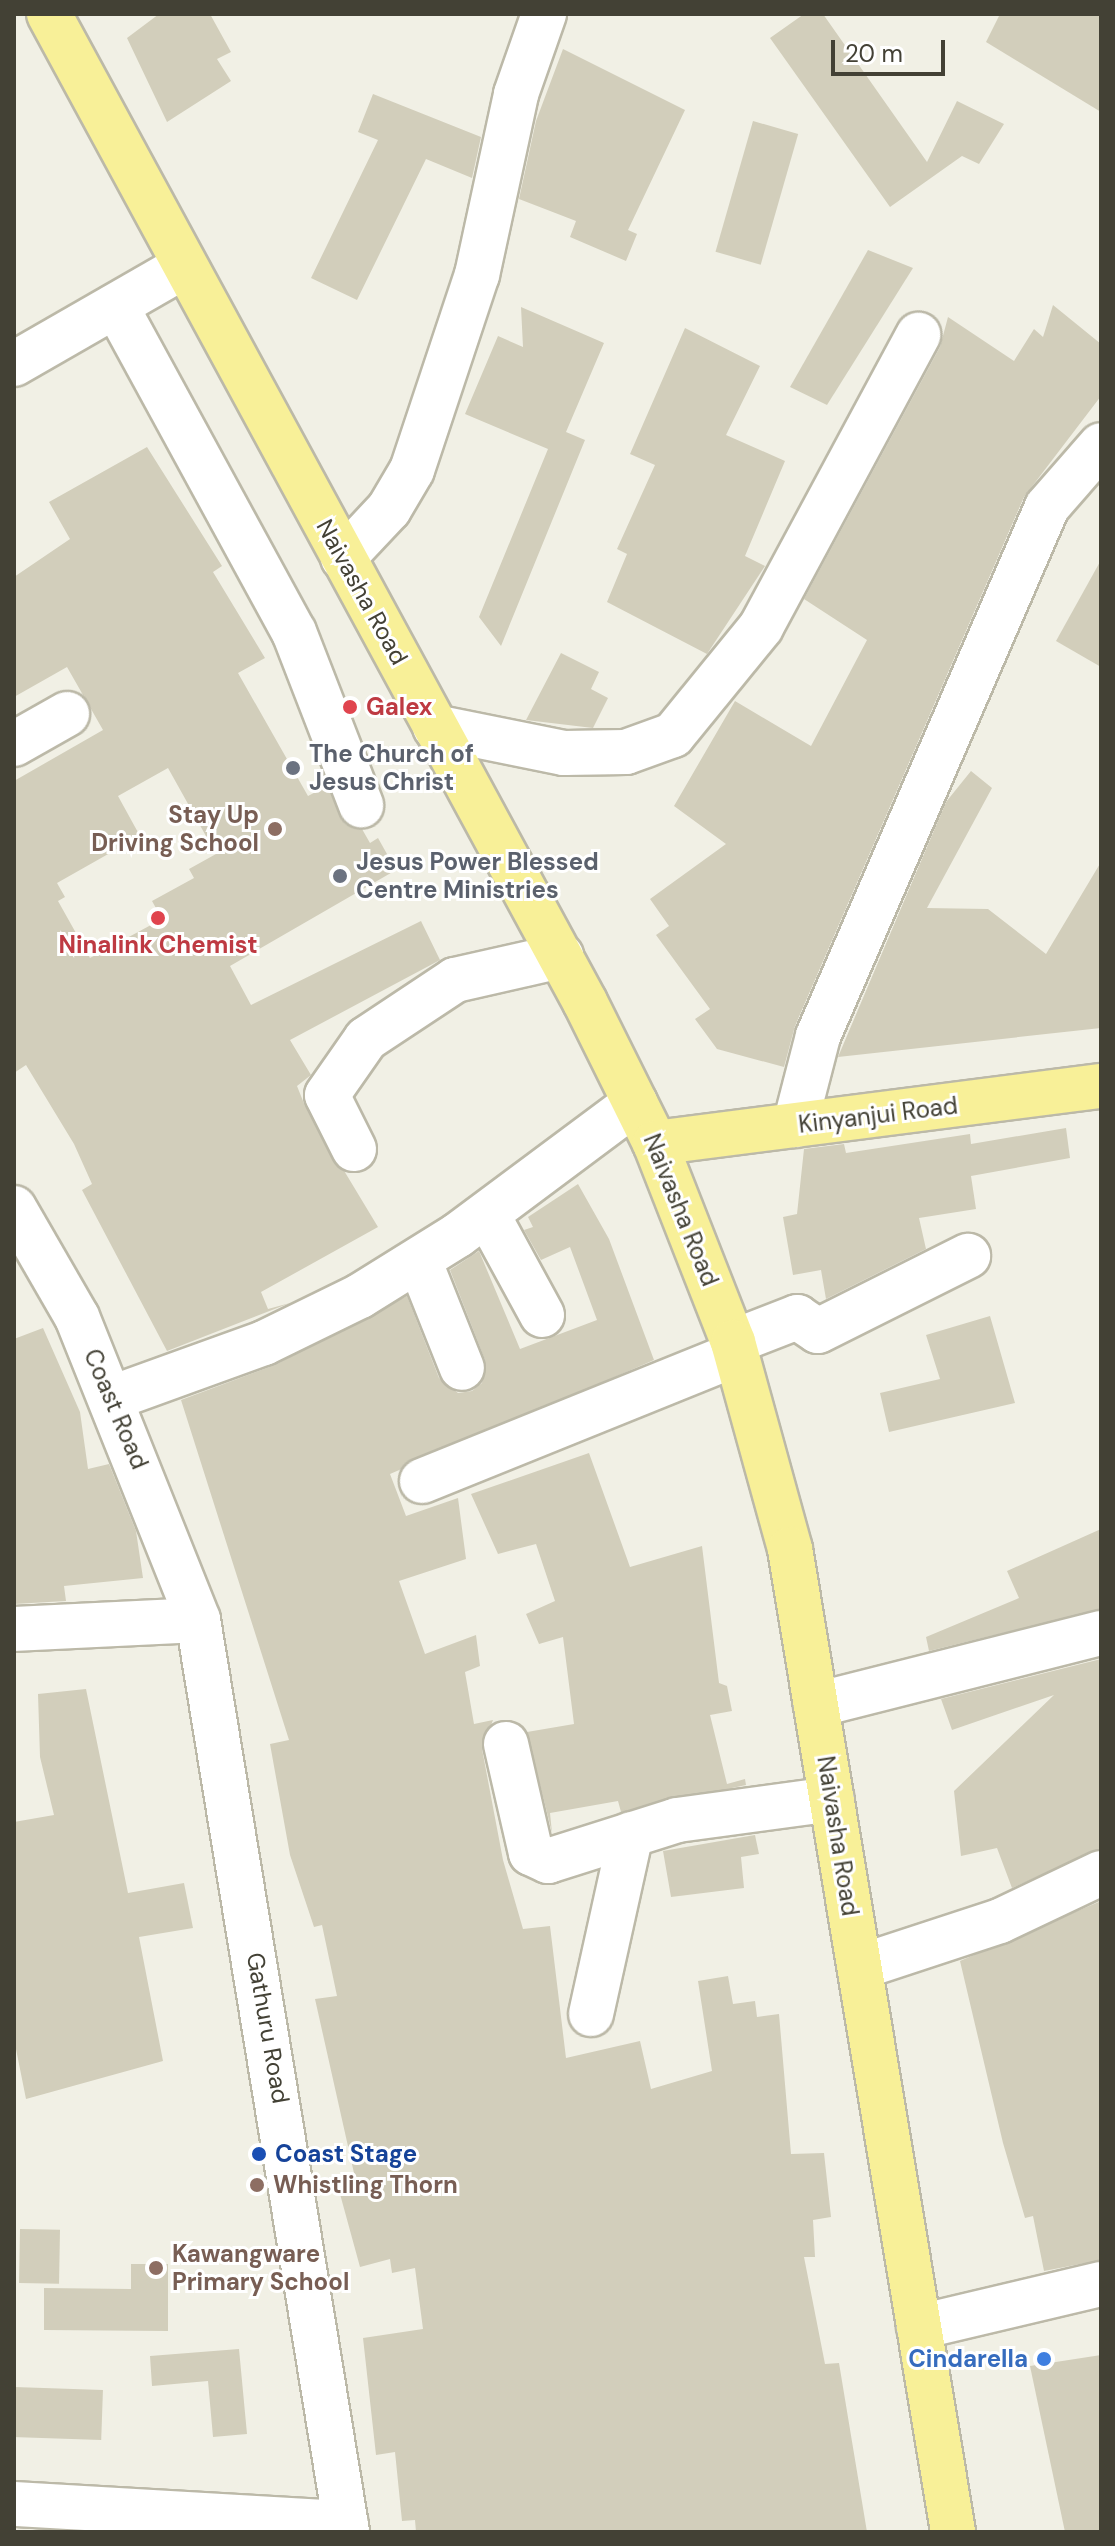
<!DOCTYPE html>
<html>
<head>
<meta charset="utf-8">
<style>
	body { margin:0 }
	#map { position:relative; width:1115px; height:2546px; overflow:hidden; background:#f1f0e5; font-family:"DM Sans",sans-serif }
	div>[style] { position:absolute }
	.building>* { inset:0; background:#d2cebb; transform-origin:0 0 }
	.roads { filter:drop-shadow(2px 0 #bcb9a8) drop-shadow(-2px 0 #bcb9a8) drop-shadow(0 2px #bcb9a8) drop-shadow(0 -2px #bcb9a8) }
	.minor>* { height:44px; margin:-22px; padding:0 22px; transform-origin:22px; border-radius:22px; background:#fff }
	.major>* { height:44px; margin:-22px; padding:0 22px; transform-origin:22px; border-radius:22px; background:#f8f098 }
	.dots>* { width:22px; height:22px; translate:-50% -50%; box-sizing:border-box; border:4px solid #fff; border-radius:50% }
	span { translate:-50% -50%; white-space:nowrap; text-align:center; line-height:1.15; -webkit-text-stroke:6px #fff; paint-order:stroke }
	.street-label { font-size:24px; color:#434135 }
	.health-label { font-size:24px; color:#be3a42; font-weight:700 }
	.left { translate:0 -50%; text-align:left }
	.worship-label { font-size:24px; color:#5b616d; font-weight:700 }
	.education-label { font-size:24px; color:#785e54; font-weight:700 }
	.right { translate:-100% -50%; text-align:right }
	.transit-label { font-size:24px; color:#164399; font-weight:700 }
	.shop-label { font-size:24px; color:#366cbe; font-weight:700 }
	.frame { position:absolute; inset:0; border:16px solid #434135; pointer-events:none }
	.scale { position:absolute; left:831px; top:40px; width:114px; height:36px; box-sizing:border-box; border:4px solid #434135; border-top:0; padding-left:10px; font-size:24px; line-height:28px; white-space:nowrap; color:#434135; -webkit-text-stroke:6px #fff; paint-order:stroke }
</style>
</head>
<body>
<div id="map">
	<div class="building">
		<i style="clip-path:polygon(159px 14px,210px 14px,231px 52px,217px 59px,231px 81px,167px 122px,127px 38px)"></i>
		<i style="clip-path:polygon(804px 14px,823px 14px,927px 162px,957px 101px,1004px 124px,979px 164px,962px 156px,890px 207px,770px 38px)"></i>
		<i style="clip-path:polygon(1000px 14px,1101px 14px,1101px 112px,986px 42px)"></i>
		<i style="clip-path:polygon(563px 49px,685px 110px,628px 230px,637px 234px,626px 261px,570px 237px,576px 221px,519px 199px,536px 121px)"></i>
		<i style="clip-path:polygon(373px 94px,481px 137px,472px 178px,426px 159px,357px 300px,311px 278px,378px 140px,358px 132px)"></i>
		<i style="left:753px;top:121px;width:47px;height:136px;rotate:16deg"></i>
		<i style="clip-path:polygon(868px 250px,913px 268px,827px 405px,790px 387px)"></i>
		<i style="clip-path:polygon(1053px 305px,1101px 344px,1101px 396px,1024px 497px,795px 1026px,784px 1067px,717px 1049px,695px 1019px,710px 1009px,656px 935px,669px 926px,650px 899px,726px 844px,674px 806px,735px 701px,811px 746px,867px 640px,804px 599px,940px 347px,948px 317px,1014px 361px,1034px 329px,1043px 337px)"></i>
		<i style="clip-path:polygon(521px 307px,604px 343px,566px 432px,585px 440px,501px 646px,479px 617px,548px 449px,465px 414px,498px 336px,523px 347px)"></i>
		<i style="clip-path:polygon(685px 328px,760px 366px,726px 435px,785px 461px,745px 556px,765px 566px,707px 654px,607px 602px,627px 554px,617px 549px,655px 465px,630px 454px)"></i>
		<i style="clip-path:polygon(evenodd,147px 447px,222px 566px,213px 572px,265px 658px,238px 673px,308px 796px,327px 786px,345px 824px,362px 829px,370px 843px,378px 838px,396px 870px,230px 966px,251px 1005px,421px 921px,440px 960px,290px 1040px,311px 1075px,297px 1086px,305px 1106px,378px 1227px,261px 1292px,268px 1309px,290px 1303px,167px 1351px,82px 1190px,92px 1184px,74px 1144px,26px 1065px,14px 1073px,14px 781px,103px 730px,67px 667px,14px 697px,14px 577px,70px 539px,49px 502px,147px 447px,168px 768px,216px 854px,189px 869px,194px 878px,152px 901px,162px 919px,90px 958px,58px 901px,65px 897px,57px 883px,140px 836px,118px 796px,168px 768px)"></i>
		<i style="clip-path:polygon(1101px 560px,1101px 667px,1056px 641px)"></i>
		<i style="clip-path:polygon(561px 653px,599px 672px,591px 689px,608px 698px,593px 728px,526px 720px)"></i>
		<i style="clip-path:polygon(971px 771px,992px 788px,927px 908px,988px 909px,1046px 954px,1101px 862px,1101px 1028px,838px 1057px,946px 802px)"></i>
		<i style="clip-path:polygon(1066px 1128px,1070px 1158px,971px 1176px,976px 1209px,919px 1218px,926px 1249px,826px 1299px,821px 1270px,793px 1275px,783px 1217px,797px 1214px,804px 1149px,844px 1144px,846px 1153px,970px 1134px,971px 1144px)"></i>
		<i style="clip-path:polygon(578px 1184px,609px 1239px,654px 1360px,390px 1474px,406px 1516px,458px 1498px,466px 1559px,399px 1581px,425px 1654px,476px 1635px,480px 1666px,465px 1672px,474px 1724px,493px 1720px,482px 1749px,503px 1860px,523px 1929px,550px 1926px,566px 2058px,640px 2041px,651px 2089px,712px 2071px,698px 1981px,728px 1976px,733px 2004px,755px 2001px,757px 2017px,779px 2014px,791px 2154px,824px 2153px,831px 2217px,813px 2220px,815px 2257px,804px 2257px,825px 2364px,839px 2363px,867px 2532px,416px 2532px,415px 2520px,402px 2521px,395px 2452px,376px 2455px,363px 2338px,423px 2329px,415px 2268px,392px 2273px,390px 2259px,360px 2267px,340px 2194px,358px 2191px,315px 1999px,337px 1996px,322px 1925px,314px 1927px,290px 1855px,270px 1744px,289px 1740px,181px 1400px,275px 1365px,407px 1296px,439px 1378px,458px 1393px,472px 1391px,482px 1383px,485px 1360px,450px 1270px,479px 1251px,520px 1349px,597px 1320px,570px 1247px,541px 1260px,524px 1230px,533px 1227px,528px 1217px)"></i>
		<i style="clip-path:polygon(990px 1316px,1015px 1403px,889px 1432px,880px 1393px,940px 1379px,926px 1335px)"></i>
		<i style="clip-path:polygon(43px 1328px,80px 1412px,88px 1469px,109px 1464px,136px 1531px,143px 1578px,64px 1586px,66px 1601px,14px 1604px,14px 1339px)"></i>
		<i style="clip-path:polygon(589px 1453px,630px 1567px,702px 1546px,719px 1683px,727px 1686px,732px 1711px,710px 1715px,727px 1784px,745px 1779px,746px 1785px,621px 1812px,618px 1801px,550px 1813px,552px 1833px,527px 1732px,574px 1724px,563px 1637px,539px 1644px,526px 1614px,555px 1601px,536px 1544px,498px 1554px,471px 1494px)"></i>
		<i style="clip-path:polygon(1101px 1529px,1101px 1609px,929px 1651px,926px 1637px,1019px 1598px,1007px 1571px)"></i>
		<i style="clip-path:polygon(1101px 1659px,1101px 1848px,1012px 1888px,997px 1848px,961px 1856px,954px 1791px,1054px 1695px,952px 1730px,941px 1699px)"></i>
		<i style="clip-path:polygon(86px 1689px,128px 1893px,184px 1883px,193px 1928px,139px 1937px,163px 2061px,26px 2099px,14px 2039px,14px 1822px,54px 1815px,40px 1757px,38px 1694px)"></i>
		<i style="clip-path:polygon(755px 1835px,759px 1854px,741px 1857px,744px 1888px,671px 1897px,663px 1851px)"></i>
		<i style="clip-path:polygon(1101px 1901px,1101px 2260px,1044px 2271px,1033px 2216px,1025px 2218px,1003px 2143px,960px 1961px)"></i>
		<i style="left:20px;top:2229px;width:40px;height:54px;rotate:1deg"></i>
		<i style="clip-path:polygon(131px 2264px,168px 2264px,168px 2331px,44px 2330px,44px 2288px,131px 2289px)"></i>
		<i style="clip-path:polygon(239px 2349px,247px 2434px,213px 2437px,208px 2381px,152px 2386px,150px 2356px)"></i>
		<i style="clip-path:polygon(1101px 2355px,1101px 2532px,1065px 2532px,1030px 2366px)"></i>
		<i style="left:14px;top:2387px;width:89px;height:50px;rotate:2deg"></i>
	</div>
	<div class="roads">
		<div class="minor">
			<i style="left:116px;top:306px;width:371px;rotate:61.4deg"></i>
			<i style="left:294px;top:632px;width:186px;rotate:68.8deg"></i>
			<i style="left:14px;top:364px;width:195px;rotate:-29.9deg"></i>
			<i style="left:343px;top:558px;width:67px;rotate:-46.8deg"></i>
			<i style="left:389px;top:509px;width:45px;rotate:-59.5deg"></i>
			<i style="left:412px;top:470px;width:206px;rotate:-71.6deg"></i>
			<i style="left:477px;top:275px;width:185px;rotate:-77.8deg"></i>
			<i style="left:516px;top:94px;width:85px;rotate:-70.7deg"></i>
			<i style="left:435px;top:727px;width:132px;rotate:11.4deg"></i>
			<i style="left:564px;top:753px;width:62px;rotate:-0.9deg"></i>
			<i style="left:626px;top:752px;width:50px;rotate:-19.9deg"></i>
			<i style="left:673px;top:735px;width:139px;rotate:-50.8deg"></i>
			<i style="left:761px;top:627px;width:332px;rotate:-61.7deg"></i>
			<i style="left:14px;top:744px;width:61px;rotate:-29.5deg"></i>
			<i style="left:795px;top:1125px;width:92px;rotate:-75.5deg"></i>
			<i style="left:818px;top:1036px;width:576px;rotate:-66.59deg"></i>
			<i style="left:1047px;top:507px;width:82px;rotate:-48.9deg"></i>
			<i style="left:354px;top:1149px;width:60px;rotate:-116.6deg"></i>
			<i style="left:327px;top:1095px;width:68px;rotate:-55.1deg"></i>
			<i style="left:366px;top:1039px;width:107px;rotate:-33.5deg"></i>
			<i style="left:455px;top:980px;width:109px;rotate:-12.8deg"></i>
			<i style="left:14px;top:1208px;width:126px;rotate:60deg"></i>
			<i style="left:77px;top:1317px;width:326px;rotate:68.2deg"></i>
			<i style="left:198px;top:1620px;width:924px;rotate:80.72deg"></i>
			<i style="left:487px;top:1214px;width:115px;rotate:61.4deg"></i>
			<i style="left:419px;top:1260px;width:116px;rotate:68.3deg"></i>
			<i style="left:733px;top:1342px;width:69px;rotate:-21.3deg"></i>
			<i style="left:797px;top:1317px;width:25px;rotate:34deg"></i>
			<i style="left:818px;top:1331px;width:168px;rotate:-26.6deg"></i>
			<i style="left:112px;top:1398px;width:162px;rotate:-19.9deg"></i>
			<i style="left:264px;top:1343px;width:107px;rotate:-26.1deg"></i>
			<i style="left:360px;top:1296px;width:115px;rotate:-31.9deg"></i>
			<i style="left:458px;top:1235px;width:221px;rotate:-36.7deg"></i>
			<i style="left:422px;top:1481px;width:339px;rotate:-22deg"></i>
			<i style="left:14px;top:1629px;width:184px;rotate:-2.8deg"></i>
			<i style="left:816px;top:1705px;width:294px;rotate:-14.2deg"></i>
			<i style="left:506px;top:1744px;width:112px;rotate:77.1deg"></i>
			<i style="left:531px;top:1853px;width:19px;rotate:25deg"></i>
			<i style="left:548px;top:1861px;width:135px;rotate:-17.6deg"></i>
			<i style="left:677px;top:1820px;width:156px;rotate:-7.7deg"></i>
			<i style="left:860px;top:1967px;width:147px;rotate:-18.2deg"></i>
			<i style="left:1000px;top:1921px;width:112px;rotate:-25.4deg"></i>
			<i style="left:591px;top:2014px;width:184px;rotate:-77.5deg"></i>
			<i style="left:919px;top:2327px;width:187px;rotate:-13.3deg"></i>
			<i style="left:14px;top:2504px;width:332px;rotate:3.3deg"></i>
		</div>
		<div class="major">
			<i style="left:49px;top:14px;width:1124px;rotate:61.52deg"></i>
			<i style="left:585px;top:1002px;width:157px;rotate:63.6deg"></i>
			<i style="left:655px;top:1143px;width:214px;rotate:68.6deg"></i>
			<i style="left:733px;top:1342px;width:215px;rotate:74.6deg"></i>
			<i style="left:790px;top:1549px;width:996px;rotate:80.58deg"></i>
			<i style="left:655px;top:1143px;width:450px;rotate:-7.3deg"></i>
		</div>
	</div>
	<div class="dots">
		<i style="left:350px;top:707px;background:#e0444e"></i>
		<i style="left:293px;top:768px;background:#6b7280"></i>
		<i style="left:275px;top:829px;background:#8d6e63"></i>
		<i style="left:340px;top:876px;background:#6b7280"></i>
		<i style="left:158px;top:918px;background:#e0444e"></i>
		<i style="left:259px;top:2154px;background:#1a4fb4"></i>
		<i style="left:257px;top:2185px;background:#8d6e63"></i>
		<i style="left:156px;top:2268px;background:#8d6e63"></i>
		<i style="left:1044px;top:2359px;background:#3f7fe0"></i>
	</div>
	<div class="street-label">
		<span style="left:362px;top:592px;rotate:61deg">Naivasha Road</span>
		<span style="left:878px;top:1115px;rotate:-7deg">Kinyanjui Road</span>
		<span style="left:681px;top:1210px;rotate:68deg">Naivasha Road</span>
		<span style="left:116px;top:1409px;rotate:67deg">Coast Road</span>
		<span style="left:838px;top:1836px;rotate:81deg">Naivasha Road</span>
		<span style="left:268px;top:2028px;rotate:80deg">Gathuru Road</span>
	</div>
	<div class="health-label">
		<span class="left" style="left:366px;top:707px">Galex</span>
		<span style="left:158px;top:945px">Ninalink Chemist</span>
	</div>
	<div class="worship-label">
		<span class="left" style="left:309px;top:768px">The Church of<br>Jesus Christ</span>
		<span class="left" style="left:356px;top:876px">Jesus Power Blessed<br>Centre Ministries</span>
	</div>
	<div class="education-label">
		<span class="right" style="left:259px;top:829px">Stay Up<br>Driving School</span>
		<span class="left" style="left:273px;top:2185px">Whistling Thorn</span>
		<span class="left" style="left:172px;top:2268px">Kawangware<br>Primary School</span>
	</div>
	<div class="transit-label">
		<span class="left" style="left:275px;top:2154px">Coast Stage</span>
	</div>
	<div class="shop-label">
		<span class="right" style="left:1028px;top:2359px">Cindarella</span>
	</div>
	<div class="frame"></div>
	<div class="scale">20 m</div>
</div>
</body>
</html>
